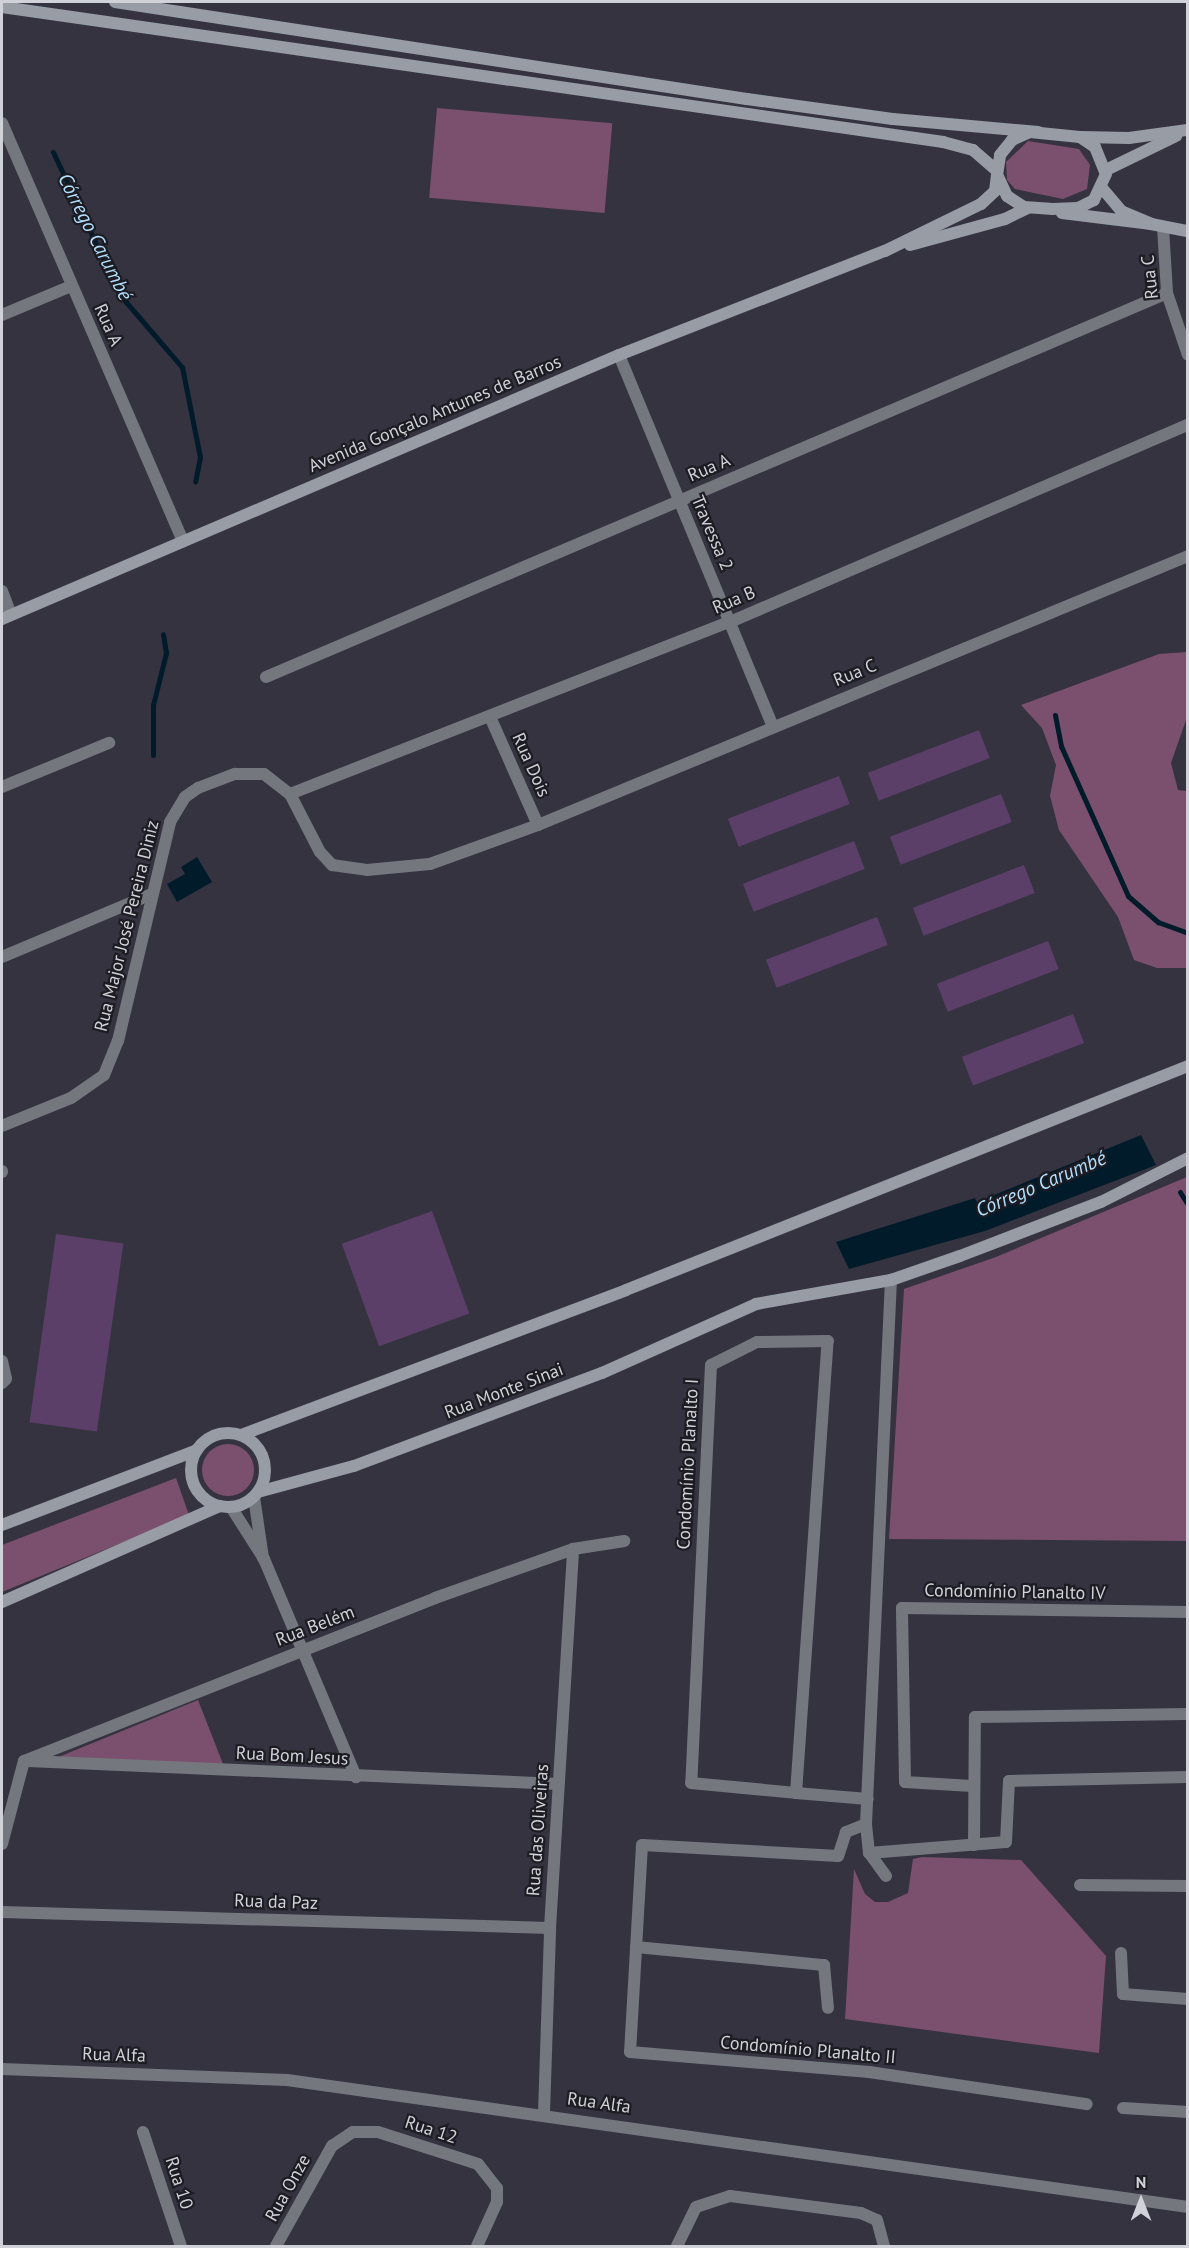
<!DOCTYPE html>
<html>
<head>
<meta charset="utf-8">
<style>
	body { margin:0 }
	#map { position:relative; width:1189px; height:2248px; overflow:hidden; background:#353340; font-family:"PT Sans",sans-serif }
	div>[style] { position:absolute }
	.green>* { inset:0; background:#7b506e; transform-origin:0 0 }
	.round { border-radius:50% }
	.water>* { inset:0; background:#011b2b }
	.stream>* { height:5px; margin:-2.5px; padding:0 2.5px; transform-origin:2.5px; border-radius:2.5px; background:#011b2b }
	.building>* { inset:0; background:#5b3f69; transform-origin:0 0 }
	.street>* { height:12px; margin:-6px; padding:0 6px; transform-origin:6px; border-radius:6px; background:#74777d }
	.secondary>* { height:12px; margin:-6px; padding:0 6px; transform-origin:6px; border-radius:6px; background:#979ca5 }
	.secondary>.ring { margin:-6px; padding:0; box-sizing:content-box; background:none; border:12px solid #979ca5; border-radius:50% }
	span { translate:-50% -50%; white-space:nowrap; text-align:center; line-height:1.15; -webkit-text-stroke:4.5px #1c1c22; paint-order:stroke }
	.street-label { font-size:18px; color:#d1d1d9 }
	.water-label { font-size:20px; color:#b3dfff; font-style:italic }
	.frame { position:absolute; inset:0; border:3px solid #d1d1d9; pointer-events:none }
	.north { position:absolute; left:1111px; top:2170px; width:60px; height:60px; -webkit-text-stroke:4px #1c1c22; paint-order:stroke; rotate:0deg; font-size:16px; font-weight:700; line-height:24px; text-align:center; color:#d1d1d9 }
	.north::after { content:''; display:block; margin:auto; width:21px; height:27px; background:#d1d1d9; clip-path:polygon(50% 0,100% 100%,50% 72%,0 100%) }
</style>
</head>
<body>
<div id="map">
	<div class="green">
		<i style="left:437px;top:108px;width:176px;height:90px;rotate:5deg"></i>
		<i style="clip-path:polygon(1028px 141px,1079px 149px,1090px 165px,1087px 189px,1063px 199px,1015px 189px,1007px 180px,1006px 162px)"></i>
		<i style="clip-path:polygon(1187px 652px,1187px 717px,1171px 763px,1178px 790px,1187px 791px,1187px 968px,1157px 968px,1134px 960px,1118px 917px,1059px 830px,1050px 796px,1056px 765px,1042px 728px,1021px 705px,1159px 654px)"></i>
		<i style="clip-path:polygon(1187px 1177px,1187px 1541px,889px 1539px,904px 1289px,996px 1257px)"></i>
		<i class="round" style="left:202px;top:1444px;width:52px;height:52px"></i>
		<i style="clip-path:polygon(176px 1478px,189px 1515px,2px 1592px,2px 1545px)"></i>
		<i style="clip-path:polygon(198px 1700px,223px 1764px,56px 1758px)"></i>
		<i style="clip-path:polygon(922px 1857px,1021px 1860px,1106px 1956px,1099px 2053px,845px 2019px,854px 1869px,865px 1894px,875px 1902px,888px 1902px,908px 1893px,913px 1859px)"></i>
	</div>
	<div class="water">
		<i style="clip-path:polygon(197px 857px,212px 882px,177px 902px,167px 884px,185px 874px,181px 867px)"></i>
		<i style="clip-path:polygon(1141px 1135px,1156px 1165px,985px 1231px,849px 1269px,836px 1242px,975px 1198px,977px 1202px)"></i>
	</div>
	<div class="stream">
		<i style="left:53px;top:152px;width:158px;rotate:64.9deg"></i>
		<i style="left:120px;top:295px;width:95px;rotate:49.3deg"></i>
		<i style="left:182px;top:367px;width:92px;rotate:78.7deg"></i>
		<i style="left:200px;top:457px;width:25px;rotate:101deg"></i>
		<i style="left:1055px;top:715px;width:32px;rotate:79deg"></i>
		<i style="left:1061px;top:746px;width:164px;rotate:65.9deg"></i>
		<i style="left:1128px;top:896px;width:40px;rotate:41deg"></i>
		<i style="left:1158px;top:922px;width:32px;rotate:20deg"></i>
		<i style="left:153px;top:755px;width:50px;rotate:-90deg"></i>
		<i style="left:153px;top:705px;width:54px;rotate:-76deg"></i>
		<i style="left:166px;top:653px;width:19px;rotate:-99deg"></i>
		<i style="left:1180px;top:1192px;width:15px;rotate:58deg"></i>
	</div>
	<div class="building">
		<i style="left:979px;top:730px;width:30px;height:119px;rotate:69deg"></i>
		<i style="left:839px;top:776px;width:30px;height:119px;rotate:69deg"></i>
		<i style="left:1001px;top:794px;width:30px;height:119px;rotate:69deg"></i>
		<i style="left:854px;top:841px;width:30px;height:119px;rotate:69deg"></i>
		<i style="left:1024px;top:865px;width:30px;height:119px;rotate:69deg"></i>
		<i style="left:877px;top:917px;width:30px;height:119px;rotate:69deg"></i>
		<i style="left:1048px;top:941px;width:30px;height:119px;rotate:69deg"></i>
		<i style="left:1073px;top:1014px;width:31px;height:119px;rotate:69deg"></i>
		<i style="left:432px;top:1211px;width:109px;height:96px;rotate:70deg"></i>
		<i style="left:56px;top:1234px;width:68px;height:190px;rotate:8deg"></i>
	</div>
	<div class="street">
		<i style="left:2px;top:123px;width:456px;rotate:66.6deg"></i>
		<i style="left:1163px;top:227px;width:66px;rotate:86.5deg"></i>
		<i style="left:1167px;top:293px;width:65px;rotate:71.3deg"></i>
		<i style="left:2px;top:315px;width:75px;rotate:-22.8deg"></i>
		<i style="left:619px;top:355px;width:402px;rotate:67.5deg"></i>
		<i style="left:2px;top:591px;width:25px;rotate:69deg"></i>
		<i style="left:266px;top:677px;width:979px;rotate:-23.08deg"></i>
		<i style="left:491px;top:719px;width:116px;rotate:66.1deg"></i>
		<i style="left:2px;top:787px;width:116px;rotate:-22.4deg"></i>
		<i style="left:290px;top:794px;width:472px;rotate:-21.4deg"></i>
		<i style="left:730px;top:622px;width:499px;rotate:-23.3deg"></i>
		<i style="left:2px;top:957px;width:163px;rotate:-22.8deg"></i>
		<i style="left:2px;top:1126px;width:74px;rotate:-22.1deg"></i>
		<i style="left:71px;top:1098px;width:40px;rotate:-34.9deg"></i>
		<i style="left:104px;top:1075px;width:37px;rotate:-68deg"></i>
		<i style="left:118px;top:1041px;width:225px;rotate:-76.6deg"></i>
		<i style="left:170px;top:822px;width:29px;rotate:-59deg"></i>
		<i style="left:185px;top:797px;width:16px;rotate:-35deg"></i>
		<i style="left:198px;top:788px;width:40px;rotate:-21deg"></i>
		<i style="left:235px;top:774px;width:29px"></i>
		<i style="left:264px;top:774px;width:33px;rotate:38deg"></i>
		<i style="left:290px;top:794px;width:65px;rotate:62.7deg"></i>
		<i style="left:320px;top:852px;width:18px;rotate:47deg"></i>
		<i style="left:332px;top:865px;width:35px;rotate:8deg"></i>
		<i style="left:367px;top:870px;width:63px;rotate:-5.4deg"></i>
		<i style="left:430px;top:864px;width:115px;rotate:-19.9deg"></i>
		<i style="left:538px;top:825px;width:703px;rotate:-22.48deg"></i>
		<i style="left:2px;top:1172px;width:1px;rotate:-90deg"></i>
		<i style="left:2px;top:1361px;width:18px;rotate:77deg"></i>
		<i style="left:6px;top:1379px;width:6px;rotate:135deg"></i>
		<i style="left:254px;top:1497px;width:62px;rotate:81.6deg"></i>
		<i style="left:231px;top:1507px;width:62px;rotate:57.6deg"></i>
		<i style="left:264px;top:1559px;width:237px;rotate:67.1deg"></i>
		<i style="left:24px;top:1761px;width:442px;rotate:-21.6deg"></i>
		<i style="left:435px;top:1598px;width:146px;rotate:-19.5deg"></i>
		<i style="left:573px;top:1549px;width:52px;rotate:-8.9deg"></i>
		<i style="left:28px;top:1761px;width:531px;rotate:2.48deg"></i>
		<i style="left:972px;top:1786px;width:67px;rotate:-176.6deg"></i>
		<i style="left:905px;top:1782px;width:174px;rotate:-91deg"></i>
		<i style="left:902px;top:1608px;width:286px;rotate:0.8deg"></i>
		<i style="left:796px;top:1793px;width:453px;rotate:-86deg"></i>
		<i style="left:828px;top:1341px;width:71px;rotate:179.2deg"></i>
		<i style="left:757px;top:1342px;width:51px;rotate:153.4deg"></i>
		<i style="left:711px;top:1365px;width:418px;rotate:92.7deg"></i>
		<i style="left:691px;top:1783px;width:105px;rotate:5.4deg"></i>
		<i style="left:796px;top:1793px;width:72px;rotate:4.8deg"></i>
		<i style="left:866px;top:1824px;width:22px;rotate:158deg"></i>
		<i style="left:846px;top:1832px;width:25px;rotate:108deg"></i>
		<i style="left:838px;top:1856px;width:196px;rotate:-176.8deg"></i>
		<i style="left:642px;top:1845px;width:207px;rotate:93.3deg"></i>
		<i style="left:630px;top:2052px;width:240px;rotate:4.8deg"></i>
		<i style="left:869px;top:2072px;width:220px;rotate:8.4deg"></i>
		<i style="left:2px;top:1844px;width:86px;rotate:-75.2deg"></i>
		<i style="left:974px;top:1845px;width:128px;rotate:-89.6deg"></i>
		<i style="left:975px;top:1717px;width:213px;rotate:-0.8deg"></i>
		<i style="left:869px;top:1853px;width:137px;rotate:-4.6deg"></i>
		<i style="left:1006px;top:1842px;width:61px;rotate:-87.2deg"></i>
		<i style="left:1009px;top:1781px;width:179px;rotate:-1.3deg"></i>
		<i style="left:886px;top:1876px;width:29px;rotate:-126deg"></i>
		<i style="left:869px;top:1853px;width:29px;rotate:-96deg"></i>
		<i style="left:866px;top:1824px;width:545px;rotate:-87.37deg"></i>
		<i style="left:1080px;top:1885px;width:108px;rotate:0.5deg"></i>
		<i style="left:2px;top:1912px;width:548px;rotate:1.67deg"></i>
		<i style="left:636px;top:1947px;width:189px;rotate:5.5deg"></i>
		<i style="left:824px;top:1965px;width:43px;rotate:84.7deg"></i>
		<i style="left:1121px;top:1953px;width:41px;rotate:87.2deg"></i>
		<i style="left:1123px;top:1994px;width:65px;rotate:4.4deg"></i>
		<i style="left:2px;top:2069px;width:285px;rotate:2.2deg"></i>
		<i style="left:287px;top:2080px;width:910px;rotate:8.02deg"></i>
		<i style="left:1123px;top:2108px;width:65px;rotate:3.5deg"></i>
		<i style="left:544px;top:2113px;width:185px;rotate:-88.1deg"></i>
		<i style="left:550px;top:1928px;width:380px;rotate:-86.5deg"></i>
		<i style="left:143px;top:2132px;width:120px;rotate:71.6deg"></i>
		<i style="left:276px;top:2246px;width:115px;rotate:-60.8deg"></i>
		<i style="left:332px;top:2146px;width:25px;rotate:-34deg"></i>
		<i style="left:353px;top:2132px;width:25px"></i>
		<i style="left:378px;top:2132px;width:105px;rotate:17.7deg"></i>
		<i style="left:478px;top:2164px;width:31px;rotate:52deg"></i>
		<i style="left:497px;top:2188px;width:14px;rotate:90deg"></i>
		<i style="left:497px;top:2202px;width:48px;rotate:114.4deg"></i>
		<i style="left:677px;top:2246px;width:43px;rotate:-64deg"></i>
		<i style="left:696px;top:2207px;width:36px;rotate:-18deg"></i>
		<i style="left:730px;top:2196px;width:132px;rotate:7.4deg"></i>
		<i style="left:861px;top:2213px;width:17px;rotate:24deg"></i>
		<i style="left:877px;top:2220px;width:27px;rotate:75deg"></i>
	</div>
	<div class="secondary">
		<i style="left:115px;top:2px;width:639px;rotate:8.73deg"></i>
		<i style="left:747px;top:99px;width:147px;rotate:7.8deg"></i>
		<i style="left:893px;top:119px;width:146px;rotate:5.1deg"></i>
		<i style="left:2px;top:7px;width:951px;rotate:8.16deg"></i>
		<i style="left:943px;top:142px;width:31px;rotate:15deg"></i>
		<i style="left:973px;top:150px;width:32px;rotate:41deg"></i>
		<i style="left:1030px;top:132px;width:50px;rotate:5.7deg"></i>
		<i style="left:1080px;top:137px;width:18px;rotate:34deg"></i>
		<i style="left:1095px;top:147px;width:29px;rotate:68deg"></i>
		<i style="left:1106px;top:174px;width:29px;rotate:115deg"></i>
		<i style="left:1094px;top:200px;width:18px;rotate:153deg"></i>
		<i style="left:1078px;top:208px;width:25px;rotate:178deg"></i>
		<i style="left:1053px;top:209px;width:29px;rotate:-176deg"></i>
		<i style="left:1024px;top:207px;width:20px;rotate:-147deg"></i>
		<i style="left:1007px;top:196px;width:23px;rotate:-115deg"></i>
		<i style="left:997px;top:175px;width:20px;rotate:-81deg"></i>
		<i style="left:1000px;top:155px;width:19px;rotate:-51deg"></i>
		<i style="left:1012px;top:140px;width:20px;rotate:-24deg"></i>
		<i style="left:1081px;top:137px;width:48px;rotate:1.2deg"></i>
		<i style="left:1129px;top:138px;width:59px;rotate:-7.9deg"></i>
		<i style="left:1106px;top:170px;width:78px;rotate:-25.9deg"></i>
		<i style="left:1102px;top:188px;width:30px;rotate:50deg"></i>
		<i style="left:1121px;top:211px;width:33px;rotate:23deg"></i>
		<i style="left:1151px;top:224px;width:38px;rotate:11deg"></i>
		<i style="left:1062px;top:213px;width:90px;rotate:7deg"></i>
		<i style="left:910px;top:245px;width:98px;rotate:-15.3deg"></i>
		<i style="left:1005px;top:219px;width:25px;rotate:-26deg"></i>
		<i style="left:2px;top:619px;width:671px;rotate:-23.16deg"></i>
		<i style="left:619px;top:355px;width:286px;rotate:-21.4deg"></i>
		<i style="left:885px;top:251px;width:107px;rotate:-26.1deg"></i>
		<i style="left:981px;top:204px;width:19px;rotate:-43deg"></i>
		<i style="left:995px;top:191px;width:16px;rotate:-83deg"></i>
		<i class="ring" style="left:191px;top:1433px;width:62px;height:62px"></i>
		<i style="left:241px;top:1435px;width:411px;rotate:-20.6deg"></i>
		<i style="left:626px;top:1290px;width:605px;rotate:-21.73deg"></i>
		<i style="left:258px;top:1492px;width:99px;rotate:-15.2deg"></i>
		<i style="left:354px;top:1466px;width:265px;rotate:-20.6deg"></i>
		<i style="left:602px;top:1373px;width:169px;rotate:-24.1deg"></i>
		<i style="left:756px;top:1304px;width:137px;rotate:-10.1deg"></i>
		<i style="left:891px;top:1280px;width:73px;rotate:-19.2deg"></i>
		<i style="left:960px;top:1256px;width:151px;rotate:-21deg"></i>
		<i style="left:1101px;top:1202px;width:97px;rotate:-26.8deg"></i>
		<i style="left:2px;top:1525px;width:209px;rotate:-21deg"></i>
		<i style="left:2px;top:1602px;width:238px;rotate:-23.8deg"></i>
	</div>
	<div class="street-label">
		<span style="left:1150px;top:277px;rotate:-96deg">Rua C</span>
		<span style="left:108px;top:325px;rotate:66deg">Rua A</span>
		<span style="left:435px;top:414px;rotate:-23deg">Avenida Gonçalo Antunes de Barros</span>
		<span style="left:709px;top:468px;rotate:-23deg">Rua A</span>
		<span style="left:712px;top:533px;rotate:67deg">Travessa 2</span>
		<span style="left:734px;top:600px;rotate:-23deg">Rua B</span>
		<span style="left:855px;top:673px;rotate:-22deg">Rua C</span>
		<span style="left:531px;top:765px;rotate:66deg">Rua Dois</span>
		<span style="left:127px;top:926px;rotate:-76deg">Rua Major José Pereira Diniz</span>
		<span style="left:504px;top:1391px;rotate:-21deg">Rua Monte Sinai</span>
		<span style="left:688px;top:1464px;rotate:-87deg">Condomínio Planalto I</span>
		<span style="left:1015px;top:1592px;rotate:1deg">Condomínio Planalto IV</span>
		<span style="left:315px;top:1626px;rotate:-21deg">Rua Belém</span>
		<span style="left:292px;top:1756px;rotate:3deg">Rua Bom Jesus</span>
		<span style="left:538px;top:1830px;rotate:-86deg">Rua das Oliveiras</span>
		<span style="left:276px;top:1902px;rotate:2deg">Rua da Paz</span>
		<span style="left:808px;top:2050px;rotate:5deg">Condomínio Planalto II</span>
		<span style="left:114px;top:2055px;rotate:2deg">Rua Alfa</span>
		<span style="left:599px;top:2103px;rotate:8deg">Rua Alfa</span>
		<span style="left:431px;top:2130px;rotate:18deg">Rua 12</span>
		<span style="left:179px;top:2183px;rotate:72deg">Rua 10</span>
		<span style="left:288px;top:2188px;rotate:-61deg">Rua Onze</span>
	</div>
	<div class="water-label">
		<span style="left:95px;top:237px;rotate:63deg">Córrego Carumbé</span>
		<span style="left:1041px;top:1184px;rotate:-23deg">Córrego Carumbé</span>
	</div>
	<div class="frame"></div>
	<div class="north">N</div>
</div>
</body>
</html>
